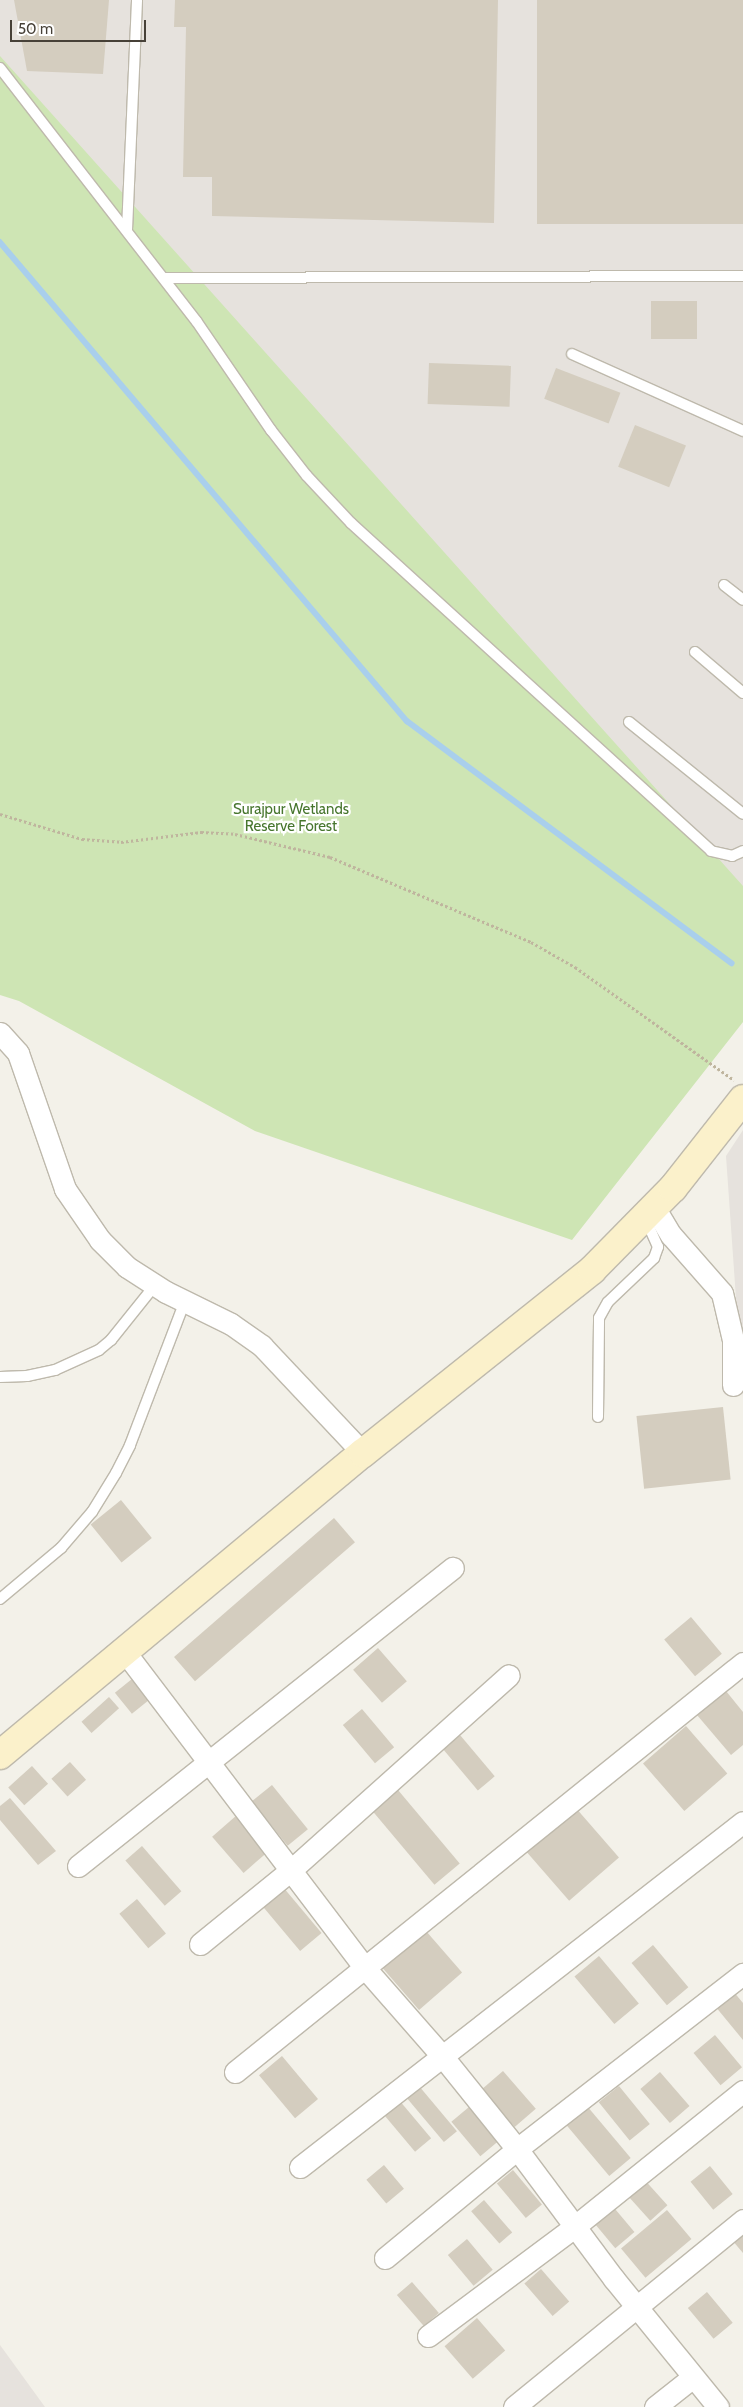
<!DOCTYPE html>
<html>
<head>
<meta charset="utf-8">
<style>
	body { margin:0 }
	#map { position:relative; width:743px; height:2407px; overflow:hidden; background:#f3f1e9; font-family:Cabin,sans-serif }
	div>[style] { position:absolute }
	.industrial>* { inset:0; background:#e6e2dd }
	.green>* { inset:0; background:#cee5b4 }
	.stream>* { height:5.5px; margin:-2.75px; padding:0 2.75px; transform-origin:2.75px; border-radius:2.75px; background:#a9cfec }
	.building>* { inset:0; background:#d4cdbf; transform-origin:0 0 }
	.path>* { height:3px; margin-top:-1.5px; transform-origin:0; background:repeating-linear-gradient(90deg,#bfb59e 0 2.5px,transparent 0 5px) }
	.roads { filter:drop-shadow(1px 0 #beb9ac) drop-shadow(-1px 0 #beb9ac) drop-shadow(0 1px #beb9ac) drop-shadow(0 -1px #beb9ac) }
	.service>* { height:10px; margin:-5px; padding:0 5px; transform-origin:5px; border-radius:5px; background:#fff }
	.minor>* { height:21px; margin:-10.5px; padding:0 10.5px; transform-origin:10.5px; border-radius:10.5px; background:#fff }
	.secondary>* { height:28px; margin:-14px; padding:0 14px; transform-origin:14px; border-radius:14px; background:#fbf1cb }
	span { translate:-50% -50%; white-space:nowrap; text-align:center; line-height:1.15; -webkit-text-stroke:4.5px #fff; paint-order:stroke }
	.park-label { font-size:15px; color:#47762e }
	.scale { position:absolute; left:10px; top:20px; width:136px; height:22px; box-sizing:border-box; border:2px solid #474138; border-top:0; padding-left:6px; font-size:15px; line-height:18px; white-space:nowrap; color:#474138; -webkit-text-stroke:4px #fff; paint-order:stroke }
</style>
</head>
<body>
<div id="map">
	<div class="industrial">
		<i style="clip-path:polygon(0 0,743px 0,743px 932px,0 86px)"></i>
		<i style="clip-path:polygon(743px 1130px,743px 1398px,726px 1156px)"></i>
		<i style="clip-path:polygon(0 2345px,45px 2407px,0 2407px)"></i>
	</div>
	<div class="green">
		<i style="clip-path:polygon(0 56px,743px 886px,743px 1022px,572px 1240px,255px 1131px,19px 1001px,0 995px)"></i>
	</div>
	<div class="stream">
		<i style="left:0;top:242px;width:629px;rotate:49.65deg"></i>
		<i style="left:407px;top:721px;width:405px;rotate:36.7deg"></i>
	</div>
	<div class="building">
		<i style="clip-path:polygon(14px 0,109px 0,103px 74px,27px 71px)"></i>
		<i style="clip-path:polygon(175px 0,498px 0,494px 223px,212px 216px,212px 177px,183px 177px,186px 27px,174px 27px)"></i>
		<i style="left:537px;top:0;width:206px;height:224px"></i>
		<i style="left:651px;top:301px;width:46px;height:38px"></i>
		<i style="left:429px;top:363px;width:82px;height:41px;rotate:2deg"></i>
		<i style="left:556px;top:368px;width:69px;height:33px;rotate:21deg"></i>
		<i style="left:635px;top:425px;width:55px;height:45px;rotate:22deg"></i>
		<i style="left:723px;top:1407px;width:73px;height:87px;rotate:84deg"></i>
		<i style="left:121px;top:1500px;width:49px;height:39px;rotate:51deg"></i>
		<i style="left:334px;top:1518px;width:32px;height:212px;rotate:49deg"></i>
		<i style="left:691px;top:1617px;width:48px;height:35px;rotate:50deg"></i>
		<i style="left:378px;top:1648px;width:44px;height:33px;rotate:49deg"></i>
		<i style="left:132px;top:1679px;width:27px;height:22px;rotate:51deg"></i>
		<i style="clip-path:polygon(726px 1691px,743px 1712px,743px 1745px,731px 1755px,697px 1715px)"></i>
		<i style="left:109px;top:1697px;width:15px;height:37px;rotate:48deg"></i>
		<i style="left:362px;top:1709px;width:50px;height:25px;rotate:50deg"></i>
		<i style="left:686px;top:1726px;width:63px;height:57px;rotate:49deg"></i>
		<i style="left:460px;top:1735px;width:54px;height:22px;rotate:50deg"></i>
		<i style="left:70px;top:1762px;width:24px;height:25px;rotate:48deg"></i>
		<i style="left:32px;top:1766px;width:24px;height:32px;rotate:48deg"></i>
		<i style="left:272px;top:1785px;width:57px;height:26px;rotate:51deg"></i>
		<i style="left:398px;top:1790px;width:96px;height:33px;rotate:50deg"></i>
		<i style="clip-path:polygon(10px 1798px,56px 1851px,38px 1865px,0 1820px,0 1806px)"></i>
		<i style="left:575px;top:1807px;width:67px;height:66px;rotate:49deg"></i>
		<i style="left:237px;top:1815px;width:48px;height:33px;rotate:49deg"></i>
		<i style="left:142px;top:1846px;width:60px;height:22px;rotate:49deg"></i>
		<i style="left:283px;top:1887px;width:60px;height:28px;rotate:50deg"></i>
		<i style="left:137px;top:1899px;width:45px;height:23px;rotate:50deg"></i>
		<i style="left:426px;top:1931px;width:55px;height:57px;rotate:49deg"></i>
		<i style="left:653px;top:1945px;width:55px;height:28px;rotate:50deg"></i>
		<i style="left:599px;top:1956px;width:62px;height:32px;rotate:50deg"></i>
		<i style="clip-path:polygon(733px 1991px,743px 2003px,743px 2040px,715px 2006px)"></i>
		<i style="left:715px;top:2035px;width:42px;height:28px;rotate:50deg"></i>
		<i style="left:282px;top:2056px;width:56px;height:30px;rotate:50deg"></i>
		<i style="left:503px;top:2071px;width:50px;height:28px;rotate:49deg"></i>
		<i style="left:660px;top:2072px;width:45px;height:26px;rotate:49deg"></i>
		<i style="left:419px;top:2086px;width:59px;height:17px;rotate:50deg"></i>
		<i style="left:619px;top:2086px;width:49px;height:26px;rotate:51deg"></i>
		<i style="left:399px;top:2100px;width:50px;height:21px;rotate:50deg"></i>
		<i style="left:587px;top:2106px;width:68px;height:28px;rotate:50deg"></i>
		<i style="left:469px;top:2107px;width:45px;height:23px;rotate:50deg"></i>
		<i style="left:384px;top:2165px;width:31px;height:23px;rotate:50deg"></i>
		<i style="left:710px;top:2166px;width:36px;height:25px;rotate:51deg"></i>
		<i style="left:513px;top:2170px;width:45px;height:21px;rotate:50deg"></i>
		<i style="left:642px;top:2177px;width:38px;height:23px;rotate:48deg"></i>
		<i style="left:484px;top:2200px;width:43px;height:17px;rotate:49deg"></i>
		<i style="left:610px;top:2203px;width:38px;height:25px;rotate:50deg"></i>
		<i style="left:667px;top:2210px;width:38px;height:60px;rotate:50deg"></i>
		<i style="clip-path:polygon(743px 2230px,743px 2253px,732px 2240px)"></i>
		<i style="left:467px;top:2239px;width:40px;height:25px;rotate:50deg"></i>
		<i style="left:541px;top:2269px;width:43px;height:22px;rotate:49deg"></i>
		<i style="left:412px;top:2282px;width:41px;height:20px;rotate:49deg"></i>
		<i style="left:707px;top:2292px;width:40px;height:25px;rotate:50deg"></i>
		<i style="left:477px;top:2318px;width:43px;height:43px;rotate:49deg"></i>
	</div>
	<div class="path">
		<i style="left:0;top:814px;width:86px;rotate:17deg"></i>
		<i style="left:82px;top:839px;width:39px;rotate:4deg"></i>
		<i style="left:121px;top:842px;width:81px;rotate:-7.1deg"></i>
		<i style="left:201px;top:832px;width:34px;rotate:3deg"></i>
		<i style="left:235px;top:834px;width:98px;rotate:13.6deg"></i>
		<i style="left:330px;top:857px;width:218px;rotate:22.9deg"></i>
		<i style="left:531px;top:942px;width:51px;rotate:29.6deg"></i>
		<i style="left:575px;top:967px;width:195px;rotate:35.4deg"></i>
	</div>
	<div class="roads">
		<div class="service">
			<i style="left:0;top:68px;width:321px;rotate:52.2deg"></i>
			<i style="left:197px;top:322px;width:131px;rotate:55.6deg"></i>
			<i style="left:271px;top:430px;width:58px;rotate:52deg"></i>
			<i style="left:307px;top:476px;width:64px;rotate:46.9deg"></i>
			<i style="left:351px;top:523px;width:487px;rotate:42.3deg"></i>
			<i style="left:711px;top:851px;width:22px;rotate:13deg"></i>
			<i style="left:732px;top:856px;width:12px;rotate:-24deg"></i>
			<i style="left:127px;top:230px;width:230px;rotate:-87.5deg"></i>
			<i style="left:164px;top:278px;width:579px;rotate:-0.2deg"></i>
			<i style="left:572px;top:354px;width:188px;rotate:24.2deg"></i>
			<i style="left:724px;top:585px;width:24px;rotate:38deg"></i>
			<i style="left:695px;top:652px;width:63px;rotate:40.5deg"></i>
			<i style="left:629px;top:722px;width:146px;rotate:38.9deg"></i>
			<i style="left:0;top:1377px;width:27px;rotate:-2deg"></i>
			<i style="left:27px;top:1376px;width:29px;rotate:-12deg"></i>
			<i style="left:55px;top:1370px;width:48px;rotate:-24.4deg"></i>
			<i style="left:99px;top:1350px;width:16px;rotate:-40deg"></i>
			<i style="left:111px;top:1340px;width:70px;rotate:-51.3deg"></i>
			<i style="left:598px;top:1417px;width:99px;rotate:-89.4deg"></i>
			<i style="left:599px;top:1318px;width:18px;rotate:-61deg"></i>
			<i style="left:608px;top:1302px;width:64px;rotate:-43.7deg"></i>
			<i style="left:654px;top:1258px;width:12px;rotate:-70deg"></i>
			<i style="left:658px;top:1247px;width:32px;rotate:-114deg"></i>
			<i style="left:0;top:1599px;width:80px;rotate:-39.9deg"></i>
			<i style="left:61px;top:1548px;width:48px;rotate:-49.3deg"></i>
			<i style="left:92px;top:1512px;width:46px;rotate:-58.4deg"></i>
			<i style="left:116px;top:1473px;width:31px;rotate:-63deg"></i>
			<i style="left:130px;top:1445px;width:154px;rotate:-69.1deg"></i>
		</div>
		<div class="minor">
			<i style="left:0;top:1033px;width:27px;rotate:48deg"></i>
			<i style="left:18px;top:1053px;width:144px;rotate:70.9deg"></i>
			<i style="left:65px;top:1189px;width:62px;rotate:55.5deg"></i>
			<i style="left:100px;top:1240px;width:38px;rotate:45deg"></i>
			<i style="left:127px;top:1267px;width:46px;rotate:32.7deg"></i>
			<i style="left:166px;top:1292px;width:72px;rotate:26.2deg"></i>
			<i style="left:231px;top:1324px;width:38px;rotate:35deg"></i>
			<i style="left:262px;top:1346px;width:147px;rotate:46.7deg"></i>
			<i style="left:654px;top:1207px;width:33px;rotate:59deg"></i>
			<i style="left:671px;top:1235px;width:77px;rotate:48.7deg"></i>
			<i style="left:722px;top:1293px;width:48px;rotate:76.8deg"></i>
			<i style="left:733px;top:1340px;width:45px;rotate:90deg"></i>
			<i style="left:125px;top:1652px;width:397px;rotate:52.8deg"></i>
			<i style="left:365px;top:1968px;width:118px;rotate:48.8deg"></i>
			<i style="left:443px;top:2057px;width:118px;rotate:51.2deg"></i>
			<i style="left:517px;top:2149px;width:162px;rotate:53.3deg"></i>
			<i style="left:614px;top:2279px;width:165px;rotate:50.9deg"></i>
			<i style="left:78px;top:1866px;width:479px;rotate:-38.5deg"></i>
			<i style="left:200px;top:1944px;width:117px;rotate:-39.1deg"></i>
			<i style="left:291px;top:1870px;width:292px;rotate:-41.8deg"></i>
			<i style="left:235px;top:2072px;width:652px;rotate:-38.84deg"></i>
			<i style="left:300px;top:2167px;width:561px;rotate:-37.91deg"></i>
			<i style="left:385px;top:2258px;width:171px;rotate:-39.5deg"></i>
			<i style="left:517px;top:2149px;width:286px;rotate:-37.8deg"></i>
			<i style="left:428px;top:2336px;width:182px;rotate:-36.7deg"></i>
			<i style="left:574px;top:2227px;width:217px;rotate:-38.8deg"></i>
			<i style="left:514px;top:2407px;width:296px;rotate:-39.2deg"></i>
			<i style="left:655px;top:2407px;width:48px;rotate:-38.3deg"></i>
		</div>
		<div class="secondary">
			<i style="left:0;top:1755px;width:472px;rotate:-39.8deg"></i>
			<i style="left:363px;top:1453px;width:293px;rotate:-38.6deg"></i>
			<i style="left:592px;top:1270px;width:115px;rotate:-45.4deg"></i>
			<i style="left:673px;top:1188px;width:113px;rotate:-51.8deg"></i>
		</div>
	</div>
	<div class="park-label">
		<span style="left:291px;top:818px">Surajpur Wetlands<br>Reserve Forest</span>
	</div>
	<div class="scale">50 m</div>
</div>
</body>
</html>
